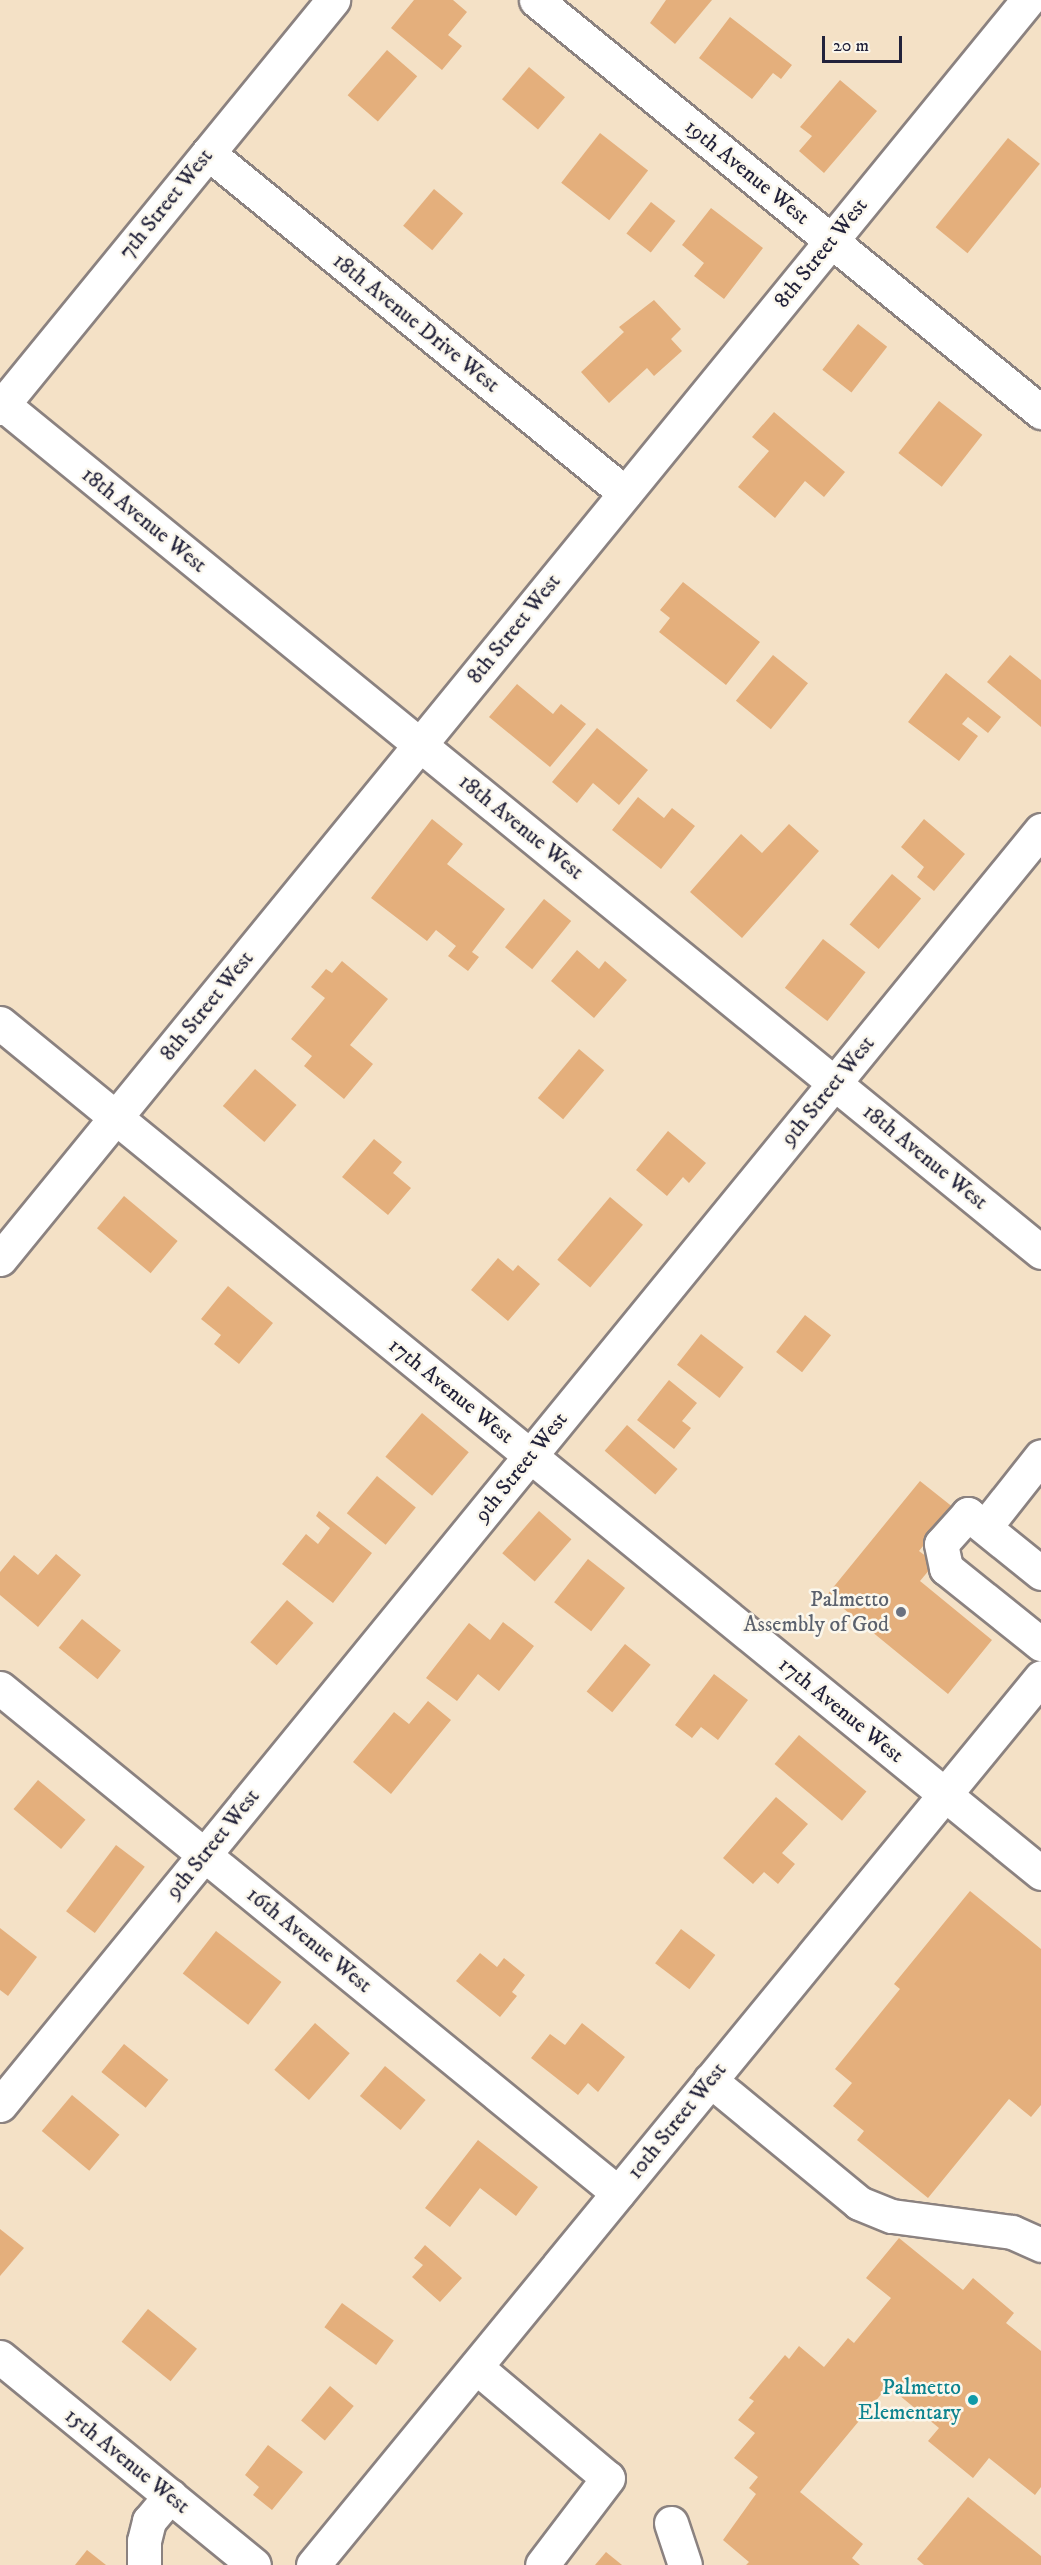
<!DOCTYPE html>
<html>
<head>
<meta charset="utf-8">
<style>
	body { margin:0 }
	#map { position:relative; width:1041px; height:2565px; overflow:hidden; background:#f4e1c6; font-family:"IM FELL DW Pica",serif }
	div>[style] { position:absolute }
	.building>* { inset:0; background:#e4af7c; transform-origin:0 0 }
	.roads { filter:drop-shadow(2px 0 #8b8280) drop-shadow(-2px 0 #8b8280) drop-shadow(0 2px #8b8280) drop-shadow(0 -2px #8b8280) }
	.minor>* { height:33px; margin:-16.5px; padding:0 16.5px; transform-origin:16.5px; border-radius:16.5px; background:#fff }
	.dots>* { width:16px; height:16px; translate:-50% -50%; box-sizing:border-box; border:3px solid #fbf7ec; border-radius:50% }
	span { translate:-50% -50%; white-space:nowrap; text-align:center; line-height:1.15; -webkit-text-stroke:5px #fbf7ec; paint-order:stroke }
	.street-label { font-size:22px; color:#22223b }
	.worship-label { font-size:22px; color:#5b616d }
	.right { translate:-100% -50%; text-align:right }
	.culture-label { font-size:22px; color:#0d838f }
	.scale { position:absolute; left:822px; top:36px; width:80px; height:27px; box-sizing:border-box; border:3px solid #22223b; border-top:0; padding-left:8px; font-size:18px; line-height:21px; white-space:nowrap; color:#22223b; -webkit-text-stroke:4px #fbf7ec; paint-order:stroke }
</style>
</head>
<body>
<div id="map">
	<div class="building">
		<i style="clip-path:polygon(414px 0,453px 0,467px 12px,448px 35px,462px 46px,442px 70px,391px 28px)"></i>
		<i style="clip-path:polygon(666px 0,712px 0,675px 44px,650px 23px)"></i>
		<i style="clip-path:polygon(730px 17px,792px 65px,781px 79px,773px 73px,752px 99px,699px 58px)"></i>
		<i style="left:387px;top:50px;width:40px;height:60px;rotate:41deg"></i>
		<i style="left:529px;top:67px;width:47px;height:42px;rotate:40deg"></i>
		<i style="clip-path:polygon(840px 80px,877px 111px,824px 173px,799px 151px,812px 136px,800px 127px)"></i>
		<i style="left:600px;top:133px;width:61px;height:63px;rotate:38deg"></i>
		<i style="left:1008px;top:138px;width:41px;height:115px;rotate:39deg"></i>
		<i style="left:434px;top:189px;width:38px;height:48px;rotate:40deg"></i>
		<i style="left:651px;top:202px;width:31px;height:40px;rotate:38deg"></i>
		<i style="clip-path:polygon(711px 208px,763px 248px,724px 299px,694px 276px,704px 263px,682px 245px)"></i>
		<i style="clip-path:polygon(654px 300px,681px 329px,671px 339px,682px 351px,654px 376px,647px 368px,609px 403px,581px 372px,624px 332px,619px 327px)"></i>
		<i style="left:858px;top:324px;width:37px;height:58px;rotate:38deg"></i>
		<i style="left:939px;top:401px;width:55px;height:66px;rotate:38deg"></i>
		<i style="clip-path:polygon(774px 412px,845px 472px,824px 497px,805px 481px,775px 518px,738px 487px,769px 451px,752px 437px)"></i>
		<i style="clip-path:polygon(683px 582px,760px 642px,726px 685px,659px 632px,670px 618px,660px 610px)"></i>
		<i style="left:773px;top:655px;width:45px;height:59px;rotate:39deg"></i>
		<i style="clip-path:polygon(1010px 655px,1041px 680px,1041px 727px,987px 682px)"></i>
		<i style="clip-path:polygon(946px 673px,1001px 717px,988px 733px,968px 717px,962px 724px,978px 736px,959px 761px,908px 722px)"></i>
		<i style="clip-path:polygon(517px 684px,553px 714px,561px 704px,586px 724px,550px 767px,489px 717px)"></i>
		<i style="clip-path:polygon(597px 728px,648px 770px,619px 805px,593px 783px,577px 803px,552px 782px)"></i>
		<i style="clip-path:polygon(638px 797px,664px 818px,672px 808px,695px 826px,661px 869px,612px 830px)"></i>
		<i style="clip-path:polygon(432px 819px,463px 844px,447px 864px,505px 909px,472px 952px,479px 957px,468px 971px,448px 956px,456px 946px,436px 930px,427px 941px,371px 898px)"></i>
		<i style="clip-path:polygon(924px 819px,965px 854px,934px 891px,917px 877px,924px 867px,901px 847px)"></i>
		<i style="clip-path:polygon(789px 824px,819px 851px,742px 938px,690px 892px,741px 834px,762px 853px)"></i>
		<i style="left:892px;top:874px;width:38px;height:66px;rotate:40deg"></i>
		<i style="left:544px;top:899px;width:35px;height:62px;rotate:39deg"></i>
		<i style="left:823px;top:939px;width:54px;height:62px;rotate:38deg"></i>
		<i style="clip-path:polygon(577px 950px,599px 969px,605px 961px,627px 980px,594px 1018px,551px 981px)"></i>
		<i style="clip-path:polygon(342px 961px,388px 999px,350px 1045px,373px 1064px,344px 1099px,304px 1066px,312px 1056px,291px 1039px,325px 998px,311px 987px,326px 969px,332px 973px)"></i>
		<i style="left:579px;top:1049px;width:33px;height:64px;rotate:40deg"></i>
		<i style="left:255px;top:1069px;width:55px;height:49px;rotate:41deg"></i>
		<i style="clip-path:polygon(668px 1131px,706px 1163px,689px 1183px,683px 1177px,667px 1196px,636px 1170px)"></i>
		<i style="clip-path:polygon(374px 1139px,402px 1162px,393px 1173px,411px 1188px,388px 1215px,342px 1177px)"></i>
		<i style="left:124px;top:1196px;width:70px;height:42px;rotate:40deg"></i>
		<i style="left:610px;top:1197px;width:43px;height:82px;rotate:40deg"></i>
		<i style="clip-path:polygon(498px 1258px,513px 1271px,518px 1265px,540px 1284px,508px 1321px,471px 1290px)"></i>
		<i style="clip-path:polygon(228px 1286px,273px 1323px,239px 1364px,214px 1344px,221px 1335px,201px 1319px)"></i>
		<i style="left:805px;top:1315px;width:33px;height:47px;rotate:38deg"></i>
		<i style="left:701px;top:1334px;width:54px;height:39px;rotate:38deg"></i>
		<i style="clip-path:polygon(669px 1380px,697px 1403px,682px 1421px,691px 1428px,674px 1449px,637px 1420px)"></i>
		<i style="left:422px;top:1413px;width:61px;height:57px;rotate:40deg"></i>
		<i style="left:627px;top:1425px;width:67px;height:34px;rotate:41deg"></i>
		<i style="left:377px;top:1476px;width:50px;height:48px;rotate:39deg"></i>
		<i style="clip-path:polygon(920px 1481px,954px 1508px,919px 1551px,935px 1563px,920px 1581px,992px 1640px,948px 1694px,827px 1595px)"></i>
		<i style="clip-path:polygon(319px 1511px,372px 1553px,333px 1603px,282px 1564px,306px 1534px,318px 1544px,330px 1528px,316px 1516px)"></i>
		<i style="left:539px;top:1511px;width:43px;height:56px;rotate:41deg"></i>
		<i style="clip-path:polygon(56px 1554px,81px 1575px,38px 1627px,0 1595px,0 1572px,14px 1555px,38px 1575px)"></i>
		<i style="left:588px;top:1559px;width:47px;height:55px;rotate:38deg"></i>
		<i style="left:287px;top:1600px;width:35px;height:56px;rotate:41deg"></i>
		<i style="left:82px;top:1619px;width:50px;height:37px;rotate:39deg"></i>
		<i style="clip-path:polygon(503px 1622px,534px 1646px,499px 1691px,478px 1674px,457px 1701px,426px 1678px,469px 1623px,490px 1640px)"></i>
		<i style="left:625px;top:1644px;width:33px;height:61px;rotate:39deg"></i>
		<i style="clip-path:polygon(714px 1674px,748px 1700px,718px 1740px,701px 1727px,692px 1738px,675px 1725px)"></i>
		<i style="clip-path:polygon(428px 1701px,451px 1720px,391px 1794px,353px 1762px,394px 1712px,409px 1724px)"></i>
		<i style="left:799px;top:1735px;width:88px;height:38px;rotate:40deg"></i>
		<i style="left:38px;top:1780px;width:62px;height:38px;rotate:40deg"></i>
		<i style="clip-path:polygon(776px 1797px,808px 1824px,782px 1853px,795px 1864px,778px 1884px,764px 1872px,753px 1884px,723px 1858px)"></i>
		<i style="left:116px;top:1845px;width:36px;height:83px;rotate:37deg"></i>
		<i style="clip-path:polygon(970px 1891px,1041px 1949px,1041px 2105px,1031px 2117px,1009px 2099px,928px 2198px,857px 2140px,864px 2131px,833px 2106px,852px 2083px,835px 2069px,900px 1989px,894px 1984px)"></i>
		<i style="clip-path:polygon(0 1928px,37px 1957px,8px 1996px,0 1990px)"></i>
		<i style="left:681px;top:1929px;width:43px;height:43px;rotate:37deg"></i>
		<i style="left:216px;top:1931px;width:83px;height:54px;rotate:38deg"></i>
		<i style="clip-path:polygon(480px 1953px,497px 1967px,504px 1958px,525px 1975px,512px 1992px,517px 1996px,500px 2017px,456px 1981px)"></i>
		<i style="left:315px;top:2023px;width:46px;height:62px;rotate:41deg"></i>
		<i style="clip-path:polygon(582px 2023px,625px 2057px,598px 2092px,588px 2083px,578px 2095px,531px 2058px,550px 2034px,565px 2045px)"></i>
		<i style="left:124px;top:2044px;width:57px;height:36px;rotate:39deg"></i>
		<i style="left:385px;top:2066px;width:53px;height:39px;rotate:40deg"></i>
		<i style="left:72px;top:2095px;width:62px;height:47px;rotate:40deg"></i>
		<i style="clip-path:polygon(478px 2140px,538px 2187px,516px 2216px,480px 2188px,450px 2227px,425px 2208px)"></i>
		<i style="clip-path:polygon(0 2229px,24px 2248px,0 2276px)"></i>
		<i style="clip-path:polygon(899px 2238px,963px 2290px,973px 2278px,1014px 2313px,1006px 2323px,1041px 2351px,1041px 2487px,1035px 2495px,989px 2458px,973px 2478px,928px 2441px,939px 2428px,888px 2386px,800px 2492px,863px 2544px,852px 2558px,860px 2565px,746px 2565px,749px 2562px,723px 2540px,756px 2494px,749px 2488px,758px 2477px,734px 2458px,755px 2433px,738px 2420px,754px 2401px,749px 2398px,785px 2355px,789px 2359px,799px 2346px,824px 2367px,848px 2338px,854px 2343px,891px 2298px,866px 2278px)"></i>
		<i style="clip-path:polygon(425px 2245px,462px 2278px,440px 2302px,412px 2277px,423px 2265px,414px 2258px)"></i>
		<i style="left:342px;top:2303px;width:64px;height:30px;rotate:36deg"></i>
		<i style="left:148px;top:2309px;width:63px;height:42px;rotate:39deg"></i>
		<i style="left:330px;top:2386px;width:31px;height:45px;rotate:40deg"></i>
		<i style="clip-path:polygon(268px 2445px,303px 2472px,272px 2510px,253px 2495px,259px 2487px,245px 2475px)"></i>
		<i style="clip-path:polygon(968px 2497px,1041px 2556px,1041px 2565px,924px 2565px,917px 2559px)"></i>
		<i style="clip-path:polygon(87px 2550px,106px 2565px,75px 2565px)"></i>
		<i style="clip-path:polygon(606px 2552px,622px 2565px,595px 2565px)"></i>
	</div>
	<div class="roads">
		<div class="minor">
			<i style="left:536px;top:0;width:652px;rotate:39.21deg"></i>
			<i style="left:208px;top:153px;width:538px;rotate:39.19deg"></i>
			<i style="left:0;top:402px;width:1344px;rotate:39.23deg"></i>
			<i style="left:0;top:408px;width:527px;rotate:-50.78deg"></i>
			<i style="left:0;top:1023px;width:1344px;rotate:39.23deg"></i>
			<i style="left:0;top:1259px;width:1625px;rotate:-50.77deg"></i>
			<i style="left:985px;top:1527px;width:90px;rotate:-51.7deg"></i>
			<i style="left:1041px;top:1573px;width:94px;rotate:-141.1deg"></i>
			<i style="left:968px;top:1514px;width:40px;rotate:132deg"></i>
			<i style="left:941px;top:1544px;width:25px;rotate:78deg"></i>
			<i style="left:946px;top:1568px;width:122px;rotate:38.7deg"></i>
			<i style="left:0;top:1688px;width:798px;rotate:39.25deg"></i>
			<i style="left:710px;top:2080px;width:193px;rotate:39.5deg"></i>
			<i style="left:859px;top:2203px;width:35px;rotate:22deg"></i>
			<i style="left:892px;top:2216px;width:121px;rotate:7.6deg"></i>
			<i style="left:1012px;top:2232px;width:32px;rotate:24deg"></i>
			<i style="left:0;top:2105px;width:1646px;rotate:-50.77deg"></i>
			<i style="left:0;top:2357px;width:328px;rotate:39.3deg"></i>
			<i style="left:476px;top:2367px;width:172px;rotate:40.1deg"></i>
			<i style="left:608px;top:2478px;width:109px;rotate:127.2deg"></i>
			<i style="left:671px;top:2523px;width:44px;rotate:71.6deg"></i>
			<i style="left:144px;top:2565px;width:24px;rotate:-90deg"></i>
			<i style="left:144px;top:2541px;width:21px;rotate:-76deg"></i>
			<i style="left:149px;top:2521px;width:33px;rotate:-50deg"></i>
			<i style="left:313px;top:2565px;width:1148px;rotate:-50.65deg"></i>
		</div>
	</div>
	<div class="dots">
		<i style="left:901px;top:1612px;background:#6b7280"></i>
		<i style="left:973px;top:2400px;background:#0f9aa8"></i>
	</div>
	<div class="street-label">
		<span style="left:747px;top:172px;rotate:39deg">19th Avenue West</span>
		<span style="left:166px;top:204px;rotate:-51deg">7th Street West</span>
		<span style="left:821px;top:253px;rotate:-51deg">8th Street West</span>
		<span style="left:416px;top:323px;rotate:39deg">18th Avenue Drive West</span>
		<span style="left:144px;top:520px;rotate:39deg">18th Avenue West</span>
		<span style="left:514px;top:629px;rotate:-51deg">8th Street West</span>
		<span style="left:521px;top:827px;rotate:39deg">18th Avenue West</span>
		<span style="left:207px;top:1006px;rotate:-51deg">8th Street West</span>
		<span style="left:828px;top:1091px;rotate:-51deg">9th Street West</span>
		<span style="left:925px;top:1157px;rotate:39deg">18th Avenue West</span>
		<span style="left:451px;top:1391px;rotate:39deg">17th Avenue West</span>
		<span style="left:521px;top:1467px;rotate:-51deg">9th Street West</span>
		<span style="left:841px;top:1710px;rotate:39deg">17th Avenue West</span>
		<span style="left:213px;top:1844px;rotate:-51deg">9th Street West</span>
		<span style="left:309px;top:1940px;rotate:39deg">16th Avenue West</span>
		<span style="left:677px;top:2121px;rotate:-51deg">10th Street West</span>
		<span style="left:127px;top:2461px;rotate:39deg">15th Avenue West</span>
	</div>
	<div class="worship-label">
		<span class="right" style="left:889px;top:1612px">Palmetto<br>Assembly of God</span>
	</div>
	<div class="culture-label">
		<span class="right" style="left:961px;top:2400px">Palmetto<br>Elementary</span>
	</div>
	<div class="scale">20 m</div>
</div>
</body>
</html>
